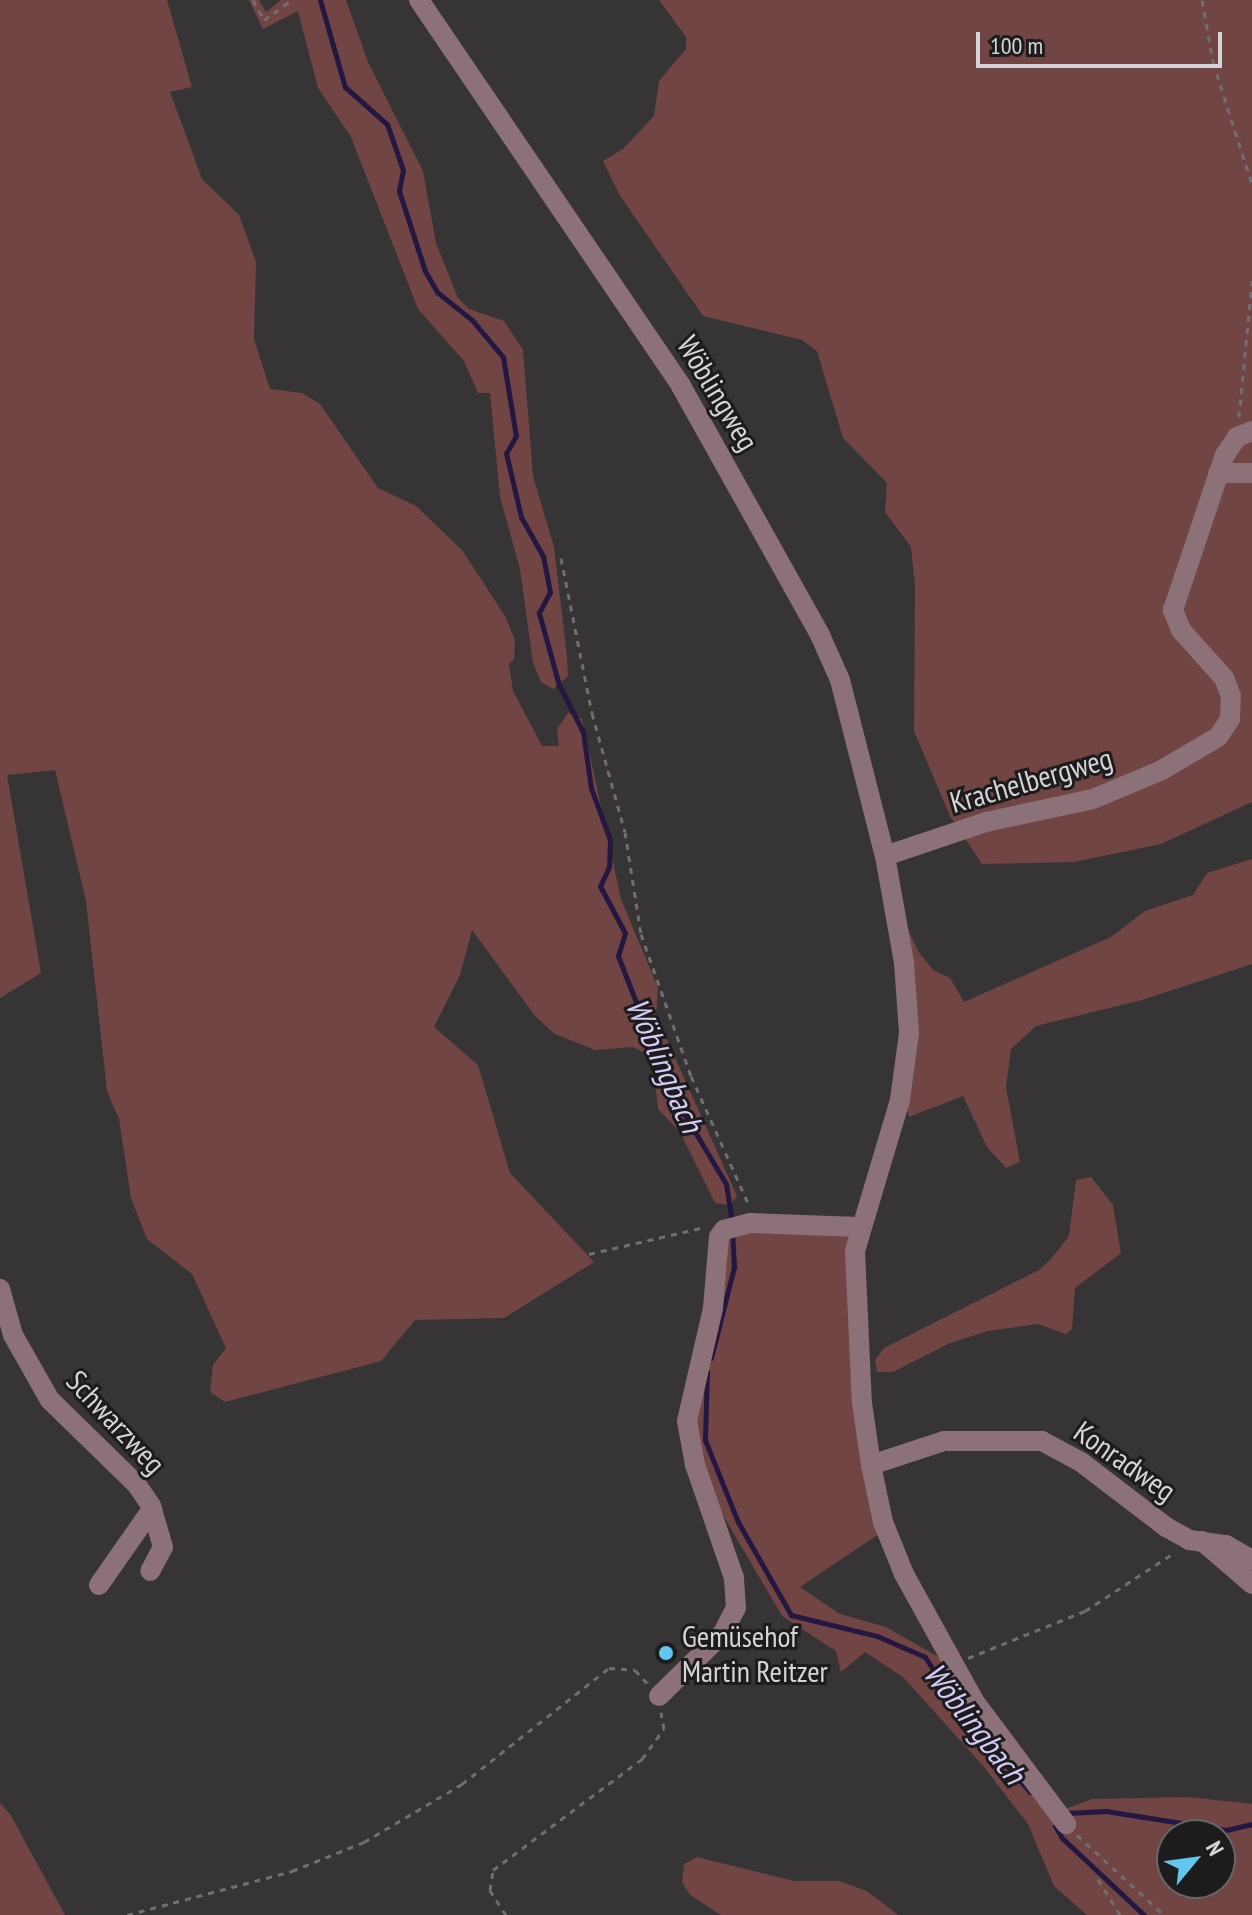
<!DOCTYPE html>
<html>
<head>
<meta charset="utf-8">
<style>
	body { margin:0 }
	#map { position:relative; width:1252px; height:1915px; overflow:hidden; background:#373436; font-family:"PT Sans Narrow",sans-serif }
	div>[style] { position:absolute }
	.green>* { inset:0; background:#714543 }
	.stream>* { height:5px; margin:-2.5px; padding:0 2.5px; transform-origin:2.5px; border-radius:2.5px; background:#241741 }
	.path>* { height:3px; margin-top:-1.5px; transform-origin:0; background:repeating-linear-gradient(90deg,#716e70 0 6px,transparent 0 12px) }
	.minor>* { height:20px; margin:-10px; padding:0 10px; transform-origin:10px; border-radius:10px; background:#8c7178 }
	.dots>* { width:22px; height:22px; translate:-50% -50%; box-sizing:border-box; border:4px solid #1d1c1d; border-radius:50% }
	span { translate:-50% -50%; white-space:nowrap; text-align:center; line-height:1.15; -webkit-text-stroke:6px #1d1c1d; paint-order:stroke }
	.street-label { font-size:30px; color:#d6d4d6 }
	.poi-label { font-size:30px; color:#d6d4d6 }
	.left { translate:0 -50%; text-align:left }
	.water-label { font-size:32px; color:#d5cbf9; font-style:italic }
	.north { position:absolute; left:1156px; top:1819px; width:80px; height:80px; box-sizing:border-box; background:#1d1c1d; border:2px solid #676667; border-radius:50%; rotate:61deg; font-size:22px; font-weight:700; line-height:32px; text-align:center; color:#d6d4d6 }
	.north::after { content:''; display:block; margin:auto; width:28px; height:36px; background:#64c5ee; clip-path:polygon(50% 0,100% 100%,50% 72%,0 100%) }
	.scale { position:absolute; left:976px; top:32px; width:246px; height:36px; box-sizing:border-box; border:4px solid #d6d4d6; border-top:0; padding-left:10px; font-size:24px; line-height:28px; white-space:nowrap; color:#d6d4d6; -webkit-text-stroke:6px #1d1c1d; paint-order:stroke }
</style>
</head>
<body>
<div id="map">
	<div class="green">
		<i style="clip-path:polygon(0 0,167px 0,192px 87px,170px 92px,202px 179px,239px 215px,256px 262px,254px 339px,270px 389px,302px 393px,320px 404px,378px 488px,416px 506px,462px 550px,505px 616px,515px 640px,514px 659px,509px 664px,513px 691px,542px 746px,559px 746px,557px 729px,568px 713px,582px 719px,621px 899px,658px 988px,656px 1015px,737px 1196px,730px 1205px,715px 1203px,680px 1132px,658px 1109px,654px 1068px,645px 1053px,633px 1047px,595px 1050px,555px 1034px,536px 1017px,472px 930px,460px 975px,434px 1027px,478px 1065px,510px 1173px,594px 1262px,504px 1318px,415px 1320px,381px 1361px,225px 1402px,210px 1392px,213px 1365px,226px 1348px,192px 1274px,147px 1239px,131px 1198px,119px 1119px,107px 1091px,86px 901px,55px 770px,7px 775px,41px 973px,0 998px)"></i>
		<i style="clip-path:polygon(249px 0,259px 0,266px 12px,281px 0,346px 0,368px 62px,423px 171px,436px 243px,458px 298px,469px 309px,504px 321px,523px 350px,533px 476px,554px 547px,567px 657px,568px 676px,553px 689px,541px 682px,533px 663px,520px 569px,500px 497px,490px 393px,478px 393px,464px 361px,418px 309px,351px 137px,318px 88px,298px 11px,263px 29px)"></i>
		<i style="clip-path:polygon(659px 0,1252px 0,1252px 802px,1161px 844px,1074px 862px,982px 864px,950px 816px,914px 731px,915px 586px,911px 547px,885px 512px,887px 483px,843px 438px,817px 351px,802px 340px,703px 316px,619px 194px,603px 161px,623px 149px,654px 116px,659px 81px,686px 49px,686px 37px)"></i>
		<i style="clip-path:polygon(1252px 859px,1252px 964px,1142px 1000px,1036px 1026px,1011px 1049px,1006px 1087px,1020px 1162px,1006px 1168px,987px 1147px,963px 1096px,909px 1117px,905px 1101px,900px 912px,918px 951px,933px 970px,950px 978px,964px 1002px,1111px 937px,1145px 911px,1193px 895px,1207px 873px)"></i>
		<i style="clip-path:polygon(1091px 1177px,1113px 1205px,1121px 1253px,1075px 1288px,1072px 1329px,1066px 1334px,1038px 1324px,988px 1331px,950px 1343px,893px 1372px,877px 1372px,875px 1360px,884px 1348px,1039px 1270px,1052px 1258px,1069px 1236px,1076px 1180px)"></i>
		<i style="clip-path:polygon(evenodd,747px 1229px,852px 1233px,882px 1532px,800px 1587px,840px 1614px,886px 1627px,942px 1659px,1052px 1814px,1092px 1799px,1188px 1797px,1252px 1804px,1252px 1915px,1087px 1915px,1054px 1886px,1028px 1824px,984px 1767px,903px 1677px,865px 1652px,841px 1672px,836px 1651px,782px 1616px,717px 1505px,700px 1463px,693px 1421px,725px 1240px,747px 1229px,1172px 1835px,1220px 1835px,1220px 1883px,1172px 1883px,1172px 1835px)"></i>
		<i style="clip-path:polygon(0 1803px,10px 1814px,65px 1915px,0 1915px)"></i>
		<i style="clip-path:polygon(697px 1857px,794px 1881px,839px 1881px,867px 1891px,898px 1915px,721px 1915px,690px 1895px,682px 1882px,684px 1864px)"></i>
	</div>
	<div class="stream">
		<i style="left:320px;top:0;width:91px;rotate:74deg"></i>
		<i style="left:345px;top:87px;width:56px;rotate:41.4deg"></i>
		<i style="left:387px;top:124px;width:49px;rotate:70.8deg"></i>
		<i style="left:403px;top:170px;width:21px;rotate:101deg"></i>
		<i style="left:399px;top:191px;width:84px;rotate:72deg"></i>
		<i style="left:425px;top:271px;width:24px;rotate:60deg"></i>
		<i style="left:437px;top:292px;width:45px;rotate:38.7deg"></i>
		<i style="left:472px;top:320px;width:48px;rotate:50deg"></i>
		<i style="left:503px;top:357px;width:80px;rotate:80.7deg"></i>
		<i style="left:516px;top:436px;width:20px;rotate:120deg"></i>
		<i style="left:506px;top:453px;width:66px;rotate:76.8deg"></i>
		<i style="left:521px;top:517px;width:45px;rotate:60.6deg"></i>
		<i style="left:543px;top:556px;width:37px;rotate:79deg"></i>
		<i style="left:550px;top:592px;width:24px;rotate:118deg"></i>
		<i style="left:539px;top:613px;width:75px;rotate:74.5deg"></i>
		<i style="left:559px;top:685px;width:53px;rotate:62.9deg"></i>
		<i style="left:583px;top:732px;width:57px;rotate:81.9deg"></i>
		<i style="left:591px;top:788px;width:55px;rotate:69.9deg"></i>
		<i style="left:610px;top:840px;width:27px;rotate:92deg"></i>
		<i style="left:609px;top:867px;width:21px;rotate:115deg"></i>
		<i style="left:600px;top:886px;width:53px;rotate:62deg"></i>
		<i style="left:625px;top:933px;width:24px;rotate:107deg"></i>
		<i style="left:618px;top:956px;width:146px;rotate:68.7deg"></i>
		<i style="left:671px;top:1092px;width:107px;rotate:59.1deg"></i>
		<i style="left:726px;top:1184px;width:37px;rotate:81deg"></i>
		<i style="left:711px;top:1358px;width:94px;rotate:-75.8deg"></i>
		<i style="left:734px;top:1267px;width:36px;rotate:-93deg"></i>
		<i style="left:707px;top:1371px;width:69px;rotate:91.7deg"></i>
		<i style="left:705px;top:1440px;width:88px;rotate:68.1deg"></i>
		<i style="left:738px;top:1522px;width:107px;rotate:60.3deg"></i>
		<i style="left:791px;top:1615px;width:89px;rotate:13.7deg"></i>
		<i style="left:877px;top:1636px;width:52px;rotate:23.6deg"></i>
		<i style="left:925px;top:1657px;width:77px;rotate:56.7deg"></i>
		<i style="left:967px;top:1721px;width:95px;rotate:48.4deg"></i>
		<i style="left:1067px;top:1813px;width:39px;rotate:-3deg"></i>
		<i style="left:1106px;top:1811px;width:121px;rotate:9deg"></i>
		<i style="left:1226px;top:1830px;width:27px;rotate:-13deg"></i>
		<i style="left:1055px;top:1826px;width:14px;rotate:60deg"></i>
		<i style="left:1062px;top:1838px;width:112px;rotate:43.2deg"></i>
	</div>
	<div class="path">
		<i style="left:253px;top:0;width:23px;rotate:61deg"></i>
		<i style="left:264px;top:20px;width:34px;rotate:-36deg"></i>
		<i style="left:1202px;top:0;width:63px;rotate:79.9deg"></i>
		<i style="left:1213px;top:62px;width:128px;rotate:72.3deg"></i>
		<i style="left:1239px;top:417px;width:137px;rotate:-84.5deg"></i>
		<i style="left:561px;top:558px;width:158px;rotate:78.7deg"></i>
		<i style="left:592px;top:713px;width:123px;rotate:74.5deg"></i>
		<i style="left:625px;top:832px;width:103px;rotate:81.1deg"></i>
		<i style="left:641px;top:934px;width:151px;rotate:70.6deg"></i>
		<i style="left:691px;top:1076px;width:141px;rotate:65.8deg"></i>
		<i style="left:589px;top:1254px;width:119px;rotate:-13.1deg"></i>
		<i style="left:968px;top:1658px;width:126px;rotate:-21.9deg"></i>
		<i style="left:1085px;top:1611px;width:106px;rotate:-33.1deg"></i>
		<i style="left:1077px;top:1835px;width:118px;rotate:42.6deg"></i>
		<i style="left:1098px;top:1879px;width:42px;rotate:58.6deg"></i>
		<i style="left:127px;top:1915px;width:171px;rotate:-14.9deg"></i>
		<i style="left:292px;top:1871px;width:78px;rotate:-21.9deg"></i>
		<i style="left:364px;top:1842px;width:114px;rotate:-30.6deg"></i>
		<i style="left:462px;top:1784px;width:187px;rotate:-38.3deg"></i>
		<i style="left:609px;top:1668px;width:26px;rotate:4deg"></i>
		<i style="left:635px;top:1670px;width:19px;rotate:47deg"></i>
		<i style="left:506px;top:1915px;width:30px;rotate:-123deg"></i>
		<i style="left:490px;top:1890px;width:20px;rotate:-81deg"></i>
		<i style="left:493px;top:1870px;width:186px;rotate:-36.7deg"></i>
		<i style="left:642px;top:1759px;width:37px;rotate:-54deg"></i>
		<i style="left:664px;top:1729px;width:17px;rotate:-100deg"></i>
	</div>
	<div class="minor">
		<i style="left:419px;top:0;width:467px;rotate:55.8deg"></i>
		<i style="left:681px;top:386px;width:285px;rotate:60.8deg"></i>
		<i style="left:820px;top:635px;width:49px;rotate:66deg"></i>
		<i style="left:840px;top:680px;width:182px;rotate:75.7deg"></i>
		<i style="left:885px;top:856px;width:109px;rotate:79.9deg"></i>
		<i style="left:904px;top:963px;width:70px;rotate:85.9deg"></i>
		<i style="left:909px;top:1033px;width:68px;rotate:97.7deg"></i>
		<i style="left:900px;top:1100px;width:158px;rotate:106.6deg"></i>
		<i style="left:855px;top:1251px;width:152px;rotate:87.4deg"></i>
		<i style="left:862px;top:1403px;width:63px;rotate:81.7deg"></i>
		<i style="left:871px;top:1465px;width:58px;rotate:78.1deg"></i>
		<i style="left:883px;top:1522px;width:56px;rotate:68deg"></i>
		<i style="left:904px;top:1574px;width:145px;rotate:61.1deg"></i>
		<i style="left:974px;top:1701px;width:154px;rotate:53.2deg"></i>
		<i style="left:1218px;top:473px;width:34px"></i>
		<i style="left:885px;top:856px;width:107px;rotate:-18.6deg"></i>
		<i style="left:986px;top:822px;width:109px;rotate:-12.1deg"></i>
		<i style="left:1093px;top:799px;width:73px;rotate:-22.7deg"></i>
		<i style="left:1160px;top:771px;width:67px;rotate:-30.4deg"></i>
		<i style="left:1218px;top:737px;width:22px;rotate:-56deg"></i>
		<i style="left:1230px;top:719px;width:23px;rotate:-88deg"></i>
		<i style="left:1231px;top:696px;width:19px;rotate:-111deg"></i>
		<i style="left:1224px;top:678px;width:64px;rotate:-131.9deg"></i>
		<i style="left:1181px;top:630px;width:22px;rotate:-112deg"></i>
		<i style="left:1173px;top:610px;width:163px;rotate:-71.5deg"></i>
		<i style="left:1225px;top:455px;width:22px;rotate:-56deg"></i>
		<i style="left:1237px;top:437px;width:16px;rotate:-22deg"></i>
		<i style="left:0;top:1289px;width:48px;rotate:74.2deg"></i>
		<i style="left:13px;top:1335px;width:75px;rotate:60.4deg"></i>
		<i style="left:50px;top:1400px;width:122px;rotate:44.3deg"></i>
		<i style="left:137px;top:1485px;width:25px;rotate:56deg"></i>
		<i style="left:151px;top:1506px;width:43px;rotate:73.7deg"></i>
		<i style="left:163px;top:1547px;width:27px;rotate:118deg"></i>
		<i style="left:871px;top:1465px;width:77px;rotate:-18.2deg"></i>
		<i style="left:944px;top:1441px;width:98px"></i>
		<i style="left:1042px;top:1441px;width:44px;rotate:28.3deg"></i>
		<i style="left:1081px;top:1462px;width:107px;rotate:37.4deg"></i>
		<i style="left:1166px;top:1527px;width:26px;rotate:29deg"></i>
		<i style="left:1189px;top:1540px;width:37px;rotate:8deg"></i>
		<i style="left:1226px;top:1545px;width:30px;rotate:30deg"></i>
		<i style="left:1202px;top:1541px;width:66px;rotate:40.7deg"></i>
		<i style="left:99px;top:1585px;width:93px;rotate:-55.1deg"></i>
		<i style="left:659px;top:1696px;width:90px;rotate:-44.5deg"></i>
		<i style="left:723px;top:1633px;width:28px;rotate:-63deg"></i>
		<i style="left:736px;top:1608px;width:30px;rotate:-94deg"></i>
		<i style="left:734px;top:1578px;width:120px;rotate:-109deg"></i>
		<i style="left:695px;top:1465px;width:45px;rotate:-100.3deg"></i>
		<i style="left:687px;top:1421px;width:116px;rotate:-77deg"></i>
		<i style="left:713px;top:1308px;width:71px;rotate:-85.2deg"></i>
		<i style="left:719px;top:1237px;width:9px;rotate:-54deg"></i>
		<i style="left:724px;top:1230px;width:28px;rotate:-15deg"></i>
		<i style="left:751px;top:1223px;width:108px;rotate:2.1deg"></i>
	</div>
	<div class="dots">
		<i style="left:666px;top:1653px;background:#64c5ee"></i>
	</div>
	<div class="street-label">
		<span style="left:718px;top:393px;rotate:59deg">Wöblingweg</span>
		<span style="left:1031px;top:780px;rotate:-16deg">Krachelbergweg</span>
		<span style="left:116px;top:1422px;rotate:47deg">Schwarzweg</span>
		<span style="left:1125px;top:1461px;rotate:35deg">Konradweg</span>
	</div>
	<div class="poi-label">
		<span class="left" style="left:682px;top:1653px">Gemüsehof<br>Martin Reitzer</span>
	</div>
	<div class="water-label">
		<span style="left:665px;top:1065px;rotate:66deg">Wöblingbach</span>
		<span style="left:975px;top:1723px;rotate:52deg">Wöblingbach</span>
	</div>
	<div class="north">N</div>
	<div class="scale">100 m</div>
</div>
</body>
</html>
